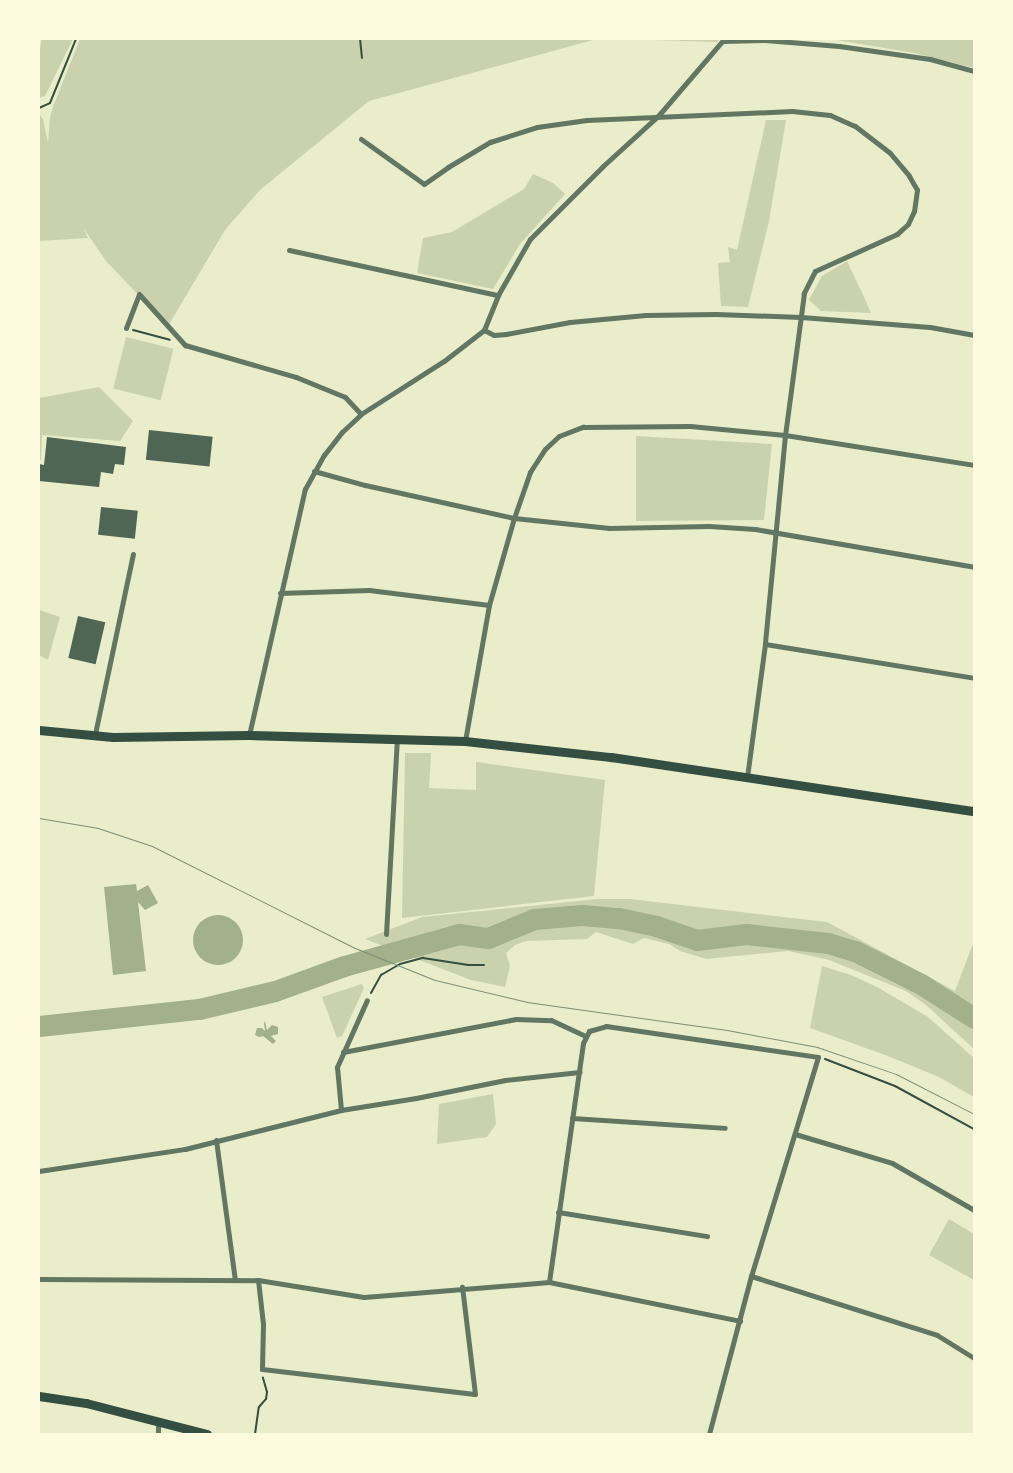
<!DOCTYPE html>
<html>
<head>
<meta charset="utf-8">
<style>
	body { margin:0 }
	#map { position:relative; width:1013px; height:1473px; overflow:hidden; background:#e9edc9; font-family:"Nunito Sans",sans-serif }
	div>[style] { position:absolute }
	.green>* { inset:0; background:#cad2ad; transform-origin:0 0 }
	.water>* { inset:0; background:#a3b18a }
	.round { border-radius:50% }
	.river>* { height:21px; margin:-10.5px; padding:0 10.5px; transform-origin:10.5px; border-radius:10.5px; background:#a3b18a }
	.building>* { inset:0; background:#4f6655; transform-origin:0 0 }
	.path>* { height:2px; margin:-1px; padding:0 1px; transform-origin:1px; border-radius:1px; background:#344e41 }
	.minor>* { height:5px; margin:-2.5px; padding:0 2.5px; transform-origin:2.5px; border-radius:2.5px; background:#617663 }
	.secondary>* { height:9px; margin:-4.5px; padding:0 4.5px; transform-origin:4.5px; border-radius:4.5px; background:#344e41 }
	.tram>* { height:1px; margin:-0.5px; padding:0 0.5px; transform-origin:0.5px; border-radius:0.5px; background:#7c8e77 }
	span { translate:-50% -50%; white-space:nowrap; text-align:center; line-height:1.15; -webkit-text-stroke:4px #fefae0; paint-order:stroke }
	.frame { position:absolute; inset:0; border:40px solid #fefae0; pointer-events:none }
</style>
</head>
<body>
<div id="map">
	<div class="green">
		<i style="clip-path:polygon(42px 39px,73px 39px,45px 96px,39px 98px,39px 53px)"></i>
		<i style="clip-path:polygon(80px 39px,597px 39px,369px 101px,260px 190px,225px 230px,168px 326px,106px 261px,84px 229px,88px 238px,39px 241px,39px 114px,43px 119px,48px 143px,50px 117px,54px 104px)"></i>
		<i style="clip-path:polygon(620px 39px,719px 39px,717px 42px)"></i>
		<i style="clip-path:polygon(831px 39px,974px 39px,974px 68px,914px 53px)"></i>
		<i style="clip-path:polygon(766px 120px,786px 120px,769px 221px,748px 307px,721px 306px,718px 263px,730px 262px,728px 247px,737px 250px)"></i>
		<i style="clip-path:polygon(533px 174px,553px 183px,565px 194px,520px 244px,493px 289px,417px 273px,423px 238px,452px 232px,524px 189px)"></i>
		<i style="clip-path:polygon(847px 261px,864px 297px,871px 313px,821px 311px,809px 300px,822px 276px)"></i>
		<i style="left:126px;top:337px;width:49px;height:53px;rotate:14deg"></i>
		<i style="clip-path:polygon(99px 387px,133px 421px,120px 441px,42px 435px,41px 460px,39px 460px,39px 398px)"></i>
		<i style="clip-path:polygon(636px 436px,772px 444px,764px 520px,636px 521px)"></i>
		<i style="clip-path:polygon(39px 610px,60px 617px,48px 660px,39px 655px)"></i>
		<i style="clip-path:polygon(405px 753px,431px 753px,429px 788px,476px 790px,476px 762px,605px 780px,594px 896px,402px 918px)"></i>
		<i style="clip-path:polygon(597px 899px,630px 899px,827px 922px,955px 991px,974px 941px,974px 1049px,926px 1005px,906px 991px,829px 960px,788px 951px,706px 959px,680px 951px,669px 944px,644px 938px,633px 944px,596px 932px,587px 939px,527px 941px,515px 945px,506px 953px,510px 966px,505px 987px,471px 980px,365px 939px,422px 917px)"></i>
		<i style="clip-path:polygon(822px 966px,851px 975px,877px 987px,928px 1017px,974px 1058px,974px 1097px,939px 1077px,888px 1056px,810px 1028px)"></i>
		<i style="clip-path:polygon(362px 984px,364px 988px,342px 1036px,337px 1038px,322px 997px)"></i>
		<i style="clip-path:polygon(493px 1094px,496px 1124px,487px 1137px,437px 1144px,439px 1104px)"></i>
		<i style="clip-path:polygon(949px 1219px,974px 1234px,974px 1280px,929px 1255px)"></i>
	</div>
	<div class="water">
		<i style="clip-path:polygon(136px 884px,137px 891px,148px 885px,158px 903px,145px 910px,138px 902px,146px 971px,113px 975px,104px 887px)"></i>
		<i class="round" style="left:193px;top:915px;width:50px;height:50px"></i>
		<i style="clip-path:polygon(265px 1021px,267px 1030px,272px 1025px,278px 1027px,278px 1034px,271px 1036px,276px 1041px,273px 1044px,263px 1036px,259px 1037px,255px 1035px,257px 1028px,262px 1028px,265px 1031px,264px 1023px)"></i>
	</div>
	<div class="river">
		<i style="left:39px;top:1026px;width:161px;rotate:-6.1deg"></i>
		<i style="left:199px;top:1009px;width:78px;rotate:-13.3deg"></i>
		<i style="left:275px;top:991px;width:73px;rotate:-19.9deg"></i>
		<i style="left:344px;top:966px;width:119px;rotate:-15.5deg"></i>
		<i style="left:459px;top:934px;width:29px;rotate:8deg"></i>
		<i style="left:488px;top:938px;width:50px;rotate:-22.4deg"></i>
		<i style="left:534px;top:919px;width:48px;rotate:-4.8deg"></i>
		<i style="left:582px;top:915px;width:37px;rotate:5deg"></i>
		<i style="left:619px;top:918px;width:38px;rotate:12deg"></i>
		<i style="left:656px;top:926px;width:43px;rotate:18.9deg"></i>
		<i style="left:697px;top:940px;width:49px;rotate:-7deg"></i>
		<i style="left:746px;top:934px;width:82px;rotate:6.3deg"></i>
		<i style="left:828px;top:943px;width:28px;rotate:17deg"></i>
		<i style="left:855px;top:951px;width:74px;rotate:26.6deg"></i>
		<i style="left:921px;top:984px;width:63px;rotate:32.7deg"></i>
	</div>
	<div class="building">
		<i style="left:149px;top:430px;width:64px;height:30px;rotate:6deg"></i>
		<i style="clip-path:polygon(47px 437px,126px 447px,124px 465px,115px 464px,113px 474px,101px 472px,99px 487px,39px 481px,39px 464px,44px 465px)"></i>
		<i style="left:101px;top:507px;width:37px;height:28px;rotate:6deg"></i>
		<i style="left:78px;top:616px;width:28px;height:43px;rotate:13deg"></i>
	</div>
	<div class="path">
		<i style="left:360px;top:39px;width:19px;rotate:84deg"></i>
		<i style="left:39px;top:108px;width:12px;rotate:-24deg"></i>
		<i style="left:50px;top:103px;width:69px;rotate:-67.9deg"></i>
		<i style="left:133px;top:330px;width:38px;rotate:15deg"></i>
		<i style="left:371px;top:993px;width:21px;rotate:-61deg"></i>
		<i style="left:381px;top:975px;width:22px;rotate:-30deg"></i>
		<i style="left:400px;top:964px;width:24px;rotate:-15deg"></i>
		<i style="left:423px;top:958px;width:46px;rotate:8.8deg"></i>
		<i style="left:468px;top:965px;width:16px"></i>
		<i style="left:825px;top:1059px;width:75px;rotate:21.1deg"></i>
		<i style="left:895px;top:1086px;width:90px;rotate:28.6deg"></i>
		<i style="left:255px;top:1434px;width:27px;rotate:-82deg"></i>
		<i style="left:259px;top:1407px;width:11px;rotate:-49deg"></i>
		<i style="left:266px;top:1399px;width:7px;rotate:-82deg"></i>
		<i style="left:267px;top:1392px;width:15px;rotate:-106deg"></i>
	</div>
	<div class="minor">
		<i style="left:723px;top:41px;width:42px;rotate:-1.4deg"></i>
		<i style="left:765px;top:40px;width:74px;rotate:4.6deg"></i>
		<i style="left:839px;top:46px;width:92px;rotate:8.1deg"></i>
		<i style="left:930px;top:59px;width:46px;rotate:15.3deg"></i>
		<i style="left:361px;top:139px;width:77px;rotate:35.5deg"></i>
		<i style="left:424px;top:184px;width:29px;rotate:-35deg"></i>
		<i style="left:448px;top:167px;width:49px;rotate:-30.8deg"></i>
		<i style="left:490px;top:142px;width:49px;rotate:-17.7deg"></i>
		<i style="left:537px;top:127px;width:50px;rotate:-8deg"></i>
		<i style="left:587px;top:120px;width:205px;rotate:-2.5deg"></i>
		<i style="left:792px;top:111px;width:38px;rotate:6deg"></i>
		<i style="left:830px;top:115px;width:27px;rotate:24deg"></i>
		<i style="left:855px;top:126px;width:44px;rotate:37.6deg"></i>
		<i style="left:890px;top:153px;width:30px;rotate:50deg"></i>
		<i style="left:909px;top:176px;width:16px;rotate:60deg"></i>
		<i style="left:917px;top:190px;width:21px;rotate:98deg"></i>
		<i style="left:914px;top:211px;width:14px;rotate:115deg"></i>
		<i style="left:908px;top:224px;width:15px;rotate:138deg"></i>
		<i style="left:897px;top:234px;width:90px;rotate:155.7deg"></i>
		<i style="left:815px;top:271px;width:25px;rotate:117deg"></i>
		<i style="left:804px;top:293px;width:143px;rotate:97.6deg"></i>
		<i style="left:785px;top:435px;width:210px;rotate:95.5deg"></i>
		<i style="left:765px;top:644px;width:134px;rotate:97.7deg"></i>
		<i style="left:289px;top:250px;width:214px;rotate:12.2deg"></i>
		<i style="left:126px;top:328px;width:36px;rotate:-69deg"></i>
		<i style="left:139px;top:294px;width:69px;rotate:48deg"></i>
		<i style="left:185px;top:345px;width:116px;rotate:16.1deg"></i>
		<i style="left:296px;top:377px;width:53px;rotate:22.2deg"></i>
		<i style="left:345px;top:397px;width:23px;rotate:47deg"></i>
		<i style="left:484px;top:330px;width:11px;rotate:27deg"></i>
		<i style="left:494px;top:335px;width:12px;rotate:-5deg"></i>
		<i style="left:506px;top:334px;width:65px;rotate:-10.6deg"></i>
		<i style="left:570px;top:322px;width:76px;rotate:-5.3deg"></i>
		<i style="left:646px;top:315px;width:70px;rotate:-0.8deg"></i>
		<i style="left:716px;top:314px;width:85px;rotate:2deg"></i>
		<i style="left:801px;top:317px;width:129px;rotate:4.4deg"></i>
		<i style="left:930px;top:327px;width:45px;rotate:10.3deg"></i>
		<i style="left:314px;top:471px;width:53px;rotate:15.4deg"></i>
		<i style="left:365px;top:485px;width:153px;rotate:12.5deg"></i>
		<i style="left:514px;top:518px;width:96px;rotate:6deg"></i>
		<i style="left:609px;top:528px;width:100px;rotate:-1.1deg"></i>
		<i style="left:709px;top:526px;width:46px;rotate:3.7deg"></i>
		<i style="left:755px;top:529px;width:222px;rotate:9.8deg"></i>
		<i style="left:280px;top:593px;width:89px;rotate:-1.9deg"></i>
		<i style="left:369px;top:590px;width:121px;rotate:7.1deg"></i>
		<i style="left:765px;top:644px;width:212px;rotate:9.2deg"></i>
		<i style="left:95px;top:734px;width:184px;rotate:-78.1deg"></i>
		<i style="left:249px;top:735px;width:252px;rotate:-77.2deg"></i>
		<i style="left:305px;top:489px;width:39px;rotate:-61deg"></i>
		<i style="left:324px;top:455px;width:29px;rotate:-52deg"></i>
		<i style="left:342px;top:432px;width:26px;rotate:-43deg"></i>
		<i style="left:361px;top:414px;width:98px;rotate:-32.6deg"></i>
		<i style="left:444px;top:361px;width:51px;rotate:-37.8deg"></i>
		<i style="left:484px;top:330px;width:38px;rotate:-68deg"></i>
		<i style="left:498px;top:295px;width:64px;rotate:-60.3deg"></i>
		<i style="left:530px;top:239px;width:103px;rotate:-45deg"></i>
		<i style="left:603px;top:166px;width:74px;rotate:-42.3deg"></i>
		<i style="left:658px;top:116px;width:101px;rotate:-49.4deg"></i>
		<i style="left:465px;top:741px;width:138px;rotate:-80deg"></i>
		<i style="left:489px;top:605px;width:91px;rotate:-74deg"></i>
		<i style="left:514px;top:518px;width:49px;rotate:-70.8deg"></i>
		<i style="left:530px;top:472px;width:27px;rotate:-57deg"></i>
		<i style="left:545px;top:449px;width:19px;rotate:-43deg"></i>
		<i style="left:559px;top:436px;width:26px;rotate:-21deg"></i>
		<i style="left:583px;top:427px;width:107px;rotate:-0.5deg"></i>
		<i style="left:690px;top:426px;width:95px;rotate:5.4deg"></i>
		<i style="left:785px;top:435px;width:191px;rotate:9deg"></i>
		<i style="left:386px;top:934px;width:195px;rotate:-86.8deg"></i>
		<i style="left:343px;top:1052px;width:176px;rotate:-10.8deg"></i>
		<i style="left:516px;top:1019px;width:35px;rotate:2deg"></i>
		<i style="left:551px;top:1020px;width:38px;rotate:25deg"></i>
		<i style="left:341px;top:1110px;width:43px;rotate:-95.3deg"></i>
		<i style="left:337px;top:1067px;width:73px;rotate:-65.9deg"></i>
		<i style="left:572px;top:1118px;width:153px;rotate:3.7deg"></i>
		<i style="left:795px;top:1134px;width:101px;rotate:16.6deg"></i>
		<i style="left:892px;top:1163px;width:95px;rotate:29.8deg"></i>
		<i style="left:216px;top:1140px;width:141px;rotate:82.3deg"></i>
		<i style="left:39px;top:1171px;width:148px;rotate:-8.6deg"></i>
		<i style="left:185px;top:1149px;width:161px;rotate:-14deg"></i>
		<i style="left:341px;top:1110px;width:76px;rotate:-9.1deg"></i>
		<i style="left:416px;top:1098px;width:91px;rotate:-11.4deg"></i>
		<i style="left:505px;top:1080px;width:75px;rotate:-6.1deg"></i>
		<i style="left:558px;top:1212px;width:151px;rotate:9.2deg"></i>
		<i style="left:751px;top:1276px;width:195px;rotate:17.6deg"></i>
		<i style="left:937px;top:1335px;width:44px;rotate:31.9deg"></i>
		<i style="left:39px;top:1279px;width:219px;rotate:0.3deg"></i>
		<i style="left:258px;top:1280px;width:107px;rotate:9.1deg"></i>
		<i style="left:364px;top:1297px;width:186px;rotate:-4.6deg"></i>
		<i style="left:549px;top:1282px;width:195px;rotate:11.5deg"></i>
		<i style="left:258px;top:1280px;width:44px;rotate:83.5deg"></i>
		<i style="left:263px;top:1324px;width:45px;rotate:91.3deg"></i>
		<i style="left:262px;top:1369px;width:214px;rotate:6.7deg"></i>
		<i style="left:475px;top:1394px;width:108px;rotate:-96.9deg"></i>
		<i style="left:549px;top:1282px;width:241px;rotate:-81.9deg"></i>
		<i style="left:583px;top:1043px;width:13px;rotate:-63deg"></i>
		<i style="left:589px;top:1031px;width:18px;rotate:-16deg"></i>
		<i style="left:606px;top:1026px;width:214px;rotate:8.3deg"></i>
		<i style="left:818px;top:1057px;width:229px;rotate:107deg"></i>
		<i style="left:751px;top:1276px;width:163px;rotate:104.9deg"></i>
		<i style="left:158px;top:1434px;width:13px;rotate:-90deg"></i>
	</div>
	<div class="secondary">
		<i style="left:39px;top:730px;width:74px;rotate:5.4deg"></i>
		<i style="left:113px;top:737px;width:136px;rotate:-0.8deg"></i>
		<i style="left:249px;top:735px;width:216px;rotate:1.6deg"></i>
		<i style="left:465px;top:741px;width:147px;rotate:6.3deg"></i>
		<i style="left:611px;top:757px;width:367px;rotate:8.5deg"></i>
		<i style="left:39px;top:1396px;width:48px;rotate:8.5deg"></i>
		<i style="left:86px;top:1403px;width:125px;rotate:14.4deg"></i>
	</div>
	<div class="tram">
		<i style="left:39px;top:818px;width:60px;rotate:9.6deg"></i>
		<i style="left:98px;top:828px;width:57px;rotate:18.4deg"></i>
		<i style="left:152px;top:846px;width:227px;rotate:26.7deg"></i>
		<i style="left:355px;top:948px;width:86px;rotate:21.8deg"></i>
		<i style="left:435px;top:980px;width:95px;rotate:13.4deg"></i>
		<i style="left:527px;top:1002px;width:202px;rotate:8deg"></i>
		<i style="left:727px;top:1030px;width:92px;rotate:10.7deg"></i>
		<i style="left:817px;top:1047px;width:83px;rotate:18.9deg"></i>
		<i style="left:896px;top:1074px;width:88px;rotate:27.1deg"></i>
	</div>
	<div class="frame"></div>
</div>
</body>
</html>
